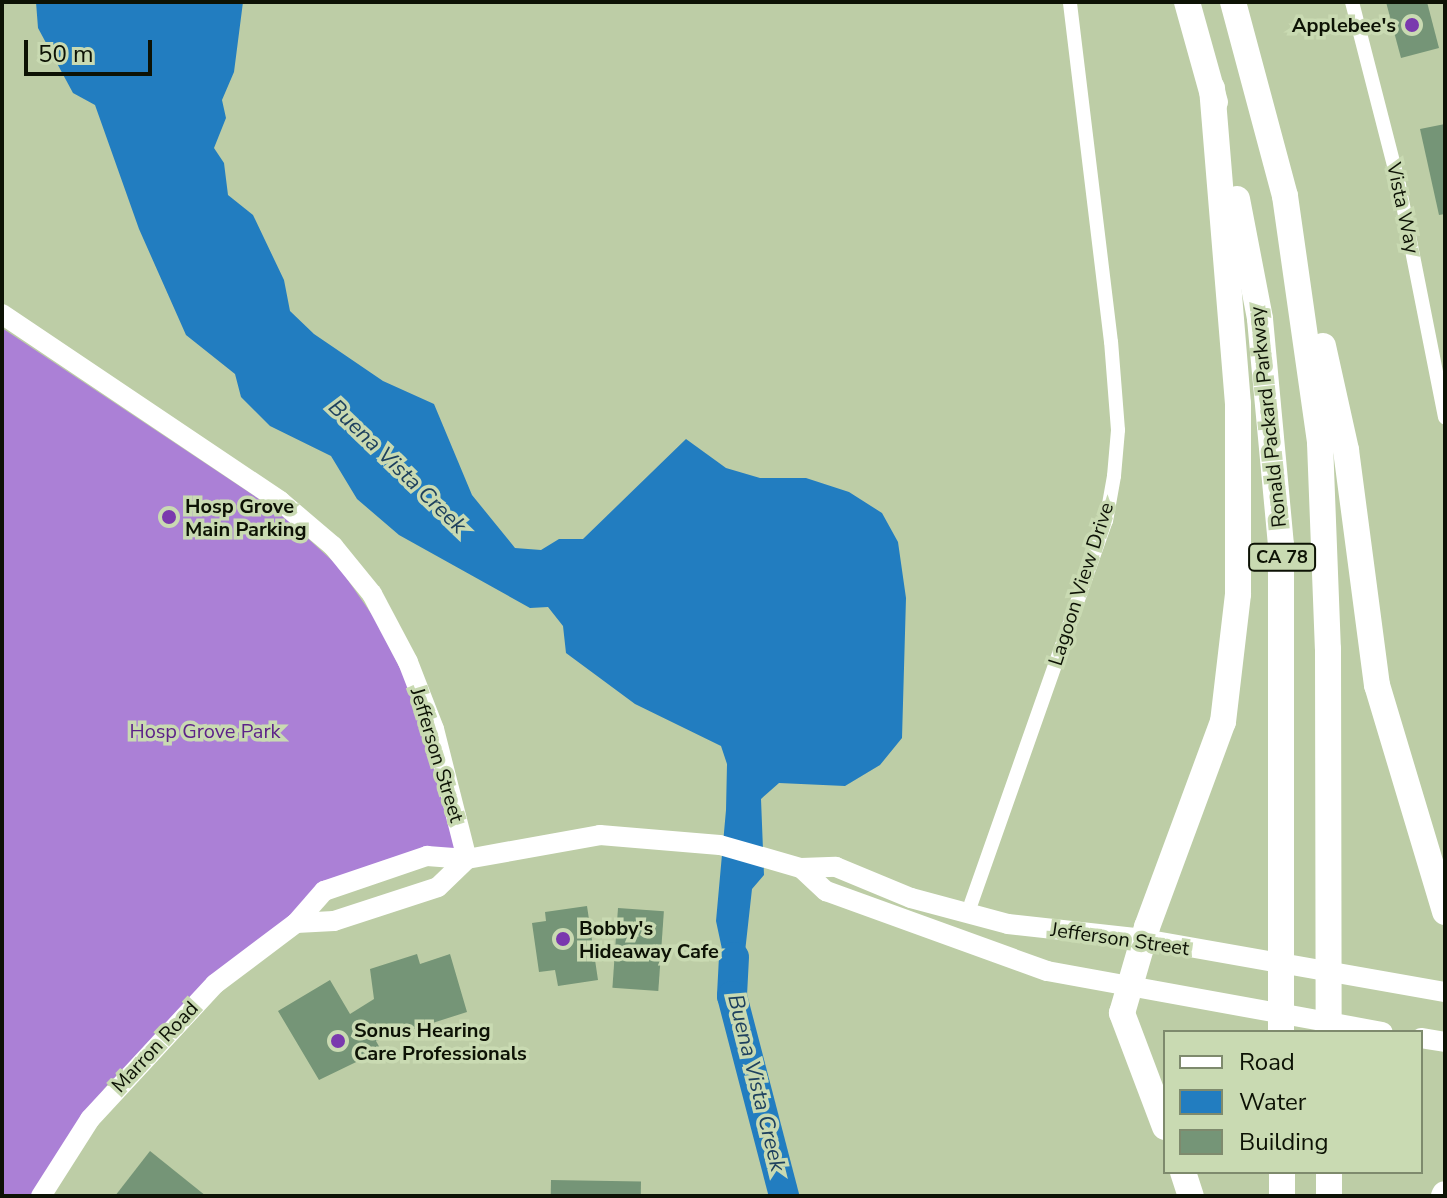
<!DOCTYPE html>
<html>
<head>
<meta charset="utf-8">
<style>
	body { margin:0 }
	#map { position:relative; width:1447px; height:1198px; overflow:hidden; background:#bdcda6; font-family:"Nunito Sans",sans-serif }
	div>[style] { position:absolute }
	.forest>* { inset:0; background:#ab80d6 }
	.water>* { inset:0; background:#227dc0 }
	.river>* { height:30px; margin:-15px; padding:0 15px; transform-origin:15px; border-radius:15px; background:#227dc0 }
	.building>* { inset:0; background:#759577; transform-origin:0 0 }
	.minor>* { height:14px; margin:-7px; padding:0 7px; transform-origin:7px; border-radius:7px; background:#fff }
	.secondary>* { height:20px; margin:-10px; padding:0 10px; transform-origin:10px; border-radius:10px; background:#fff }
	.motorway>* { height:26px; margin:-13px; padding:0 13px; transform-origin:13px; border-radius:13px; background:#fff }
	.dots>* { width:22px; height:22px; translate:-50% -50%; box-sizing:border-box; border:4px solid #c9dab2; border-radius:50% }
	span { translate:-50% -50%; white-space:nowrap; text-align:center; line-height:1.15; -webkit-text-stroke:7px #c9dab2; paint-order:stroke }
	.shield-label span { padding:2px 6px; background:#c9dab2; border:2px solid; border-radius:6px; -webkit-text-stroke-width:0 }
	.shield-label { font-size:18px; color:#0d1205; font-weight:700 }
	.poi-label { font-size:20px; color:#0d1205; font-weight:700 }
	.right { translate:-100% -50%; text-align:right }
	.left { translate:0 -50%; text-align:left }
	.street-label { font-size:20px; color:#0d1205 }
	.park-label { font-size:20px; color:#5d2289 }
	.water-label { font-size:22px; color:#1e415e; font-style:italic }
	.frame { position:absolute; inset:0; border:4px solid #0d1205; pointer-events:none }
	.legend { position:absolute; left:1163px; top:1030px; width:260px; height:144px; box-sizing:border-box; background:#c9dab2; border:2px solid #7e8a6d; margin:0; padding:10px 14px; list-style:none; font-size:24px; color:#0d1205 }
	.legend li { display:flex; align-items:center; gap:16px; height:40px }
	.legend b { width:40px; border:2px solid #7e8a6d }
	.scale { position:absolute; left:24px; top:40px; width:128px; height:36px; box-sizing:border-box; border:4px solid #0d1205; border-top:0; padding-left:10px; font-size:24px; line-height:28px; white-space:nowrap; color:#0d1205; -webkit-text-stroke:6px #c9dab2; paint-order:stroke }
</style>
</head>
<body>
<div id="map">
	<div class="forest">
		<i style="clip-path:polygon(2px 328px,280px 513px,338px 566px,375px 619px,405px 678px,431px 746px,456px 852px,324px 898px,212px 975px,104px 1089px,31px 1196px,2px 1196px)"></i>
	</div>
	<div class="water">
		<i style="clip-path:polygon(36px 2px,243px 2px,234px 72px,222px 100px,226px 118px,214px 148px,224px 163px,228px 195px,253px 215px,284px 280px,290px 311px,314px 334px,383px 381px,434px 404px,472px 495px,515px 548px,541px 550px,559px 539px,583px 539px,686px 439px,726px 468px,760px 478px,806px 478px,849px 492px,882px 513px,898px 542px,906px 598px,902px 738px,880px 765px,845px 786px,779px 783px,761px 799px,764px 875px,752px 889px,741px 988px,732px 996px,716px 921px,726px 810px,727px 764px,721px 746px,635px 704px,566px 653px,563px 626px,548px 607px,530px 608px,399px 535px,357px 499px,331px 456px,270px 426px,241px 397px,235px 374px,186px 335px,139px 229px,95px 105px,73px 93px,38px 28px)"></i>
	</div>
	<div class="river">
		<i style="left:734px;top:957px;width:39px;rotate:93deg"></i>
		<i style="left:732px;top:996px;width:207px;rotate:75.4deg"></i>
	</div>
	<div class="building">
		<i style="clip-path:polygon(1386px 2px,1427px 2px,1439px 48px,1401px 58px)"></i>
		<i style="clip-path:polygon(1445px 124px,1445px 214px,1439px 215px,1420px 129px)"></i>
		<i style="clip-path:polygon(587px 906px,598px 980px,558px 986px,555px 970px,539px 972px,532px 923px,546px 921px,545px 912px)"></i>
		<i style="left:618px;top:908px;width:46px;height:80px;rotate:4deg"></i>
		<i style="clip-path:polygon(417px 954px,420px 964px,450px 954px,467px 1012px,376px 1041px,381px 1050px,319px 1080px,278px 1011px,330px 980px,350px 1014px,374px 999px,370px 969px)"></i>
		<i style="clip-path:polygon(150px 1151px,206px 1196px,115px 1196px)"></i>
		<i style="left:551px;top:1180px;width:90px;height:16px;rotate:1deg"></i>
	</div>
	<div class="minor">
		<i style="left:1352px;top:2px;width:189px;rotate:75.6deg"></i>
		<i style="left:1399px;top:185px;width:237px;rotate:78.8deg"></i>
		<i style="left:967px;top:915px;width:418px;rotate:-70.6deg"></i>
		<i style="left:1106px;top:521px;width:46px;rotate:-79.9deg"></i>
		<i style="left:1114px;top:476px;width:46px;rotate:-85deg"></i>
		<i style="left:1118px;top:430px;width:88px;rotate:-94.5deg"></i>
		<i style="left:1111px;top:342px;width:342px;rotate:-96.9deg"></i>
	</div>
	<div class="secondary">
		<i style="left:2px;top:314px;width:335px;rotate:33.9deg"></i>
		<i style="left:280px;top:501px;width:70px;rotate:40.3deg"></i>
		<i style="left:333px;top:546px;width:62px;rotate:50.9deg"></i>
		<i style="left:372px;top:594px;width:77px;rotate:62.1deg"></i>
		<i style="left:408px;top:662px;width:72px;rotate:68.8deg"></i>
		<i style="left:434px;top:729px;width:134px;rotate:75.8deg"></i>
		<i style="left:801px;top:868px;width:34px;rotate:43deg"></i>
		<i style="left:826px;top:891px;width:235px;rotate:19.9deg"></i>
		<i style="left:1047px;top:971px;width:341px;rotate:10.3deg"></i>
		<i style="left:296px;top:923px;width:38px;rotate:-3deg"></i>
		<i style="left:334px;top:921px;width:109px;rotate:-18.1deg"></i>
		<i style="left:438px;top:887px;width:40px;rotate:-44deg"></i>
		<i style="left:1421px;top:1038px;width:24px;rotate:9deg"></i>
		<i style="left:41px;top:1196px;width:91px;rotate:-57.5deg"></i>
		<i style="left:90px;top:1119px;width:184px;rotate:-47.2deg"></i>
		<i style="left:215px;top:984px;width:101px;rotate:-37deg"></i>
		<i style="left:296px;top:923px;width:43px;rotate:-48.8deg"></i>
		<i style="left:324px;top:891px;width:109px;rotate:-18.8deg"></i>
		<i style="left:427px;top:856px;width:40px;rotate:4.3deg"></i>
		<i style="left:467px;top:859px;width:135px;rotate:-10.2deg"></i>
		<i style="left:600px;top:835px;width:120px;rotate:4.8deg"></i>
		<i style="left:720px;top:845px;width:84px;rotate:15.9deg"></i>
		<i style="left:801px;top:868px;width:35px;rotate:-2deg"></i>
		<i style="left:836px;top:867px;width:81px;rotate:22.5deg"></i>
		<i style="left:911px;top:898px;width:100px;rotate:15deg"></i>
		<i style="left:1008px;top:924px;width:137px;rotate:6.3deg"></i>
		<i style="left:1144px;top:939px;width:306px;rotate:10deg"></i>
	</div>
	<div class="motorway">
		<i style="left:1187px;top:2px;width:104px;rotate:74.4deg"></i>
		<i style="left:1233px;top:2px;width:201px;rotate:75deg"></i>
		<i style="left:1285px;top:196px;width:249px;rotate:81.9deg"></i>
		<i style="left:1320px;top:443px;width:206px;rotate:87.8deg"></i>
		<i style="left:1328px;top:649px;width:383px;rotate:89.9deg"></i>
		<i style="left:1237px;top:199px;width:122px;rotate:79.1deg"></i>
		<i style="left:1260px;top:319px;width:227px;rotate:84.7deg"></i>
		<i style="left:1281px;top:545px;width:487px;rotate:90deg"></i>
		<i style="left:1323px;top:346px;width:107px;rotate:77.5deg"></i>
		<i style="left:1346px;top:450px;width:237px;rotate:82.5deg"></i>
		<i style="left:1377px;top:685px;width:237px;rotate:73.3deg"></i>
		<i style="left:1165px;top:1127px;width:122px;rotate:-110.7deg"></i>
		<i style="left:1122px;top:1013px;width:90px;rotate:-73.8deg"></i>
		<i style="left:1147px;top:927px;width:219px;rotate:-69.7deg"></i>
		<i style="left:1223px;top:722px;width:129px;rotate:-83.3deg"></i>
		<i style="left:1238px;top:594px;width:190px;rotate:-90deg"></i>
		<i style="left:1238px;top:404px;width:317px;rotate:-94.7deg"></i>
		<i style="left:1183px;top:1172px;width:25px;rotate:72deg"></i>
		<i style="left:1282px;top:1172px;width:24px;rotate:90deg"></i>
		<i style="left:1329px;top:1172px;width:24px;rotate:90deg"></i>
		<i style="left:1444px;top:1196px;width:2px;rotate:-63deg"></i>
	</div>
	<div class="dots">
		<i style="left:1412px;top:25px;background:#7a39ae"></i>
		<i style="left:169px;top:517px;background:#7a39ae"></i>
		<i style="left:563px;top:939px;background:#7a39ae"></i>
		<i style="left:338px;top:1041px;background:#7a39ae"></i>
	</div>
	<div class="shield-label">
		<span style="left:1282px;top:557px">CA 78</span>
	</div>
	<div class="poi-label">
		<span class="right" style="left:1396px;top:25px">Applebee's</span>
		<span class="left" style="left:185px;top:518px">Hosp Grove<br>Main Parking</span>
		<span class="left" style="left:579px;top:940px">Bobby's<br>Hideaway Cafe</span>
		<span class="left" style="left:354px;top:1042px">Sonus Hearing<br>Care Professionals</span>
	</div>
	<div class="street-label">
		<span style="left:1403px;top:208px;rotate:78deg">Vista Way</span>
		<span style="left:1268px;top:417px;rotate:-96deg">Ronald Packard Parkway</span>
		<span style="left:1081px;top:584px;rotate:-72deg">Lagoon View Drive</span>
		<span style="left:437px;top:755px;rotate:73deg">Jefferson Street</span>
		<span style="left:1120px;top:939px;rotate:8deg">Jefferson Street</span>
		<span style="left:155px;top:1047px;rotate:-47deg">Marron Road</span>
	</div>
	<div class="park-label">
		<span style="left:205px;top:731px">Hosp Grove Park</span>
	</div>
	<div class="water-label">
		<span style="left:397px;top:467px;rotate:44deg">Buena Vista Creek</span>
		<span style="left:756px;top:1083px;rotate:76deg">Buena Vista Creek</span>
	</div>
	<div class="frame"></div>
	<ul class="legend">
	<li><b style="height:10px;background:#fff"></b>Road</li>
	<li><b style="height:22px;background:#227dc0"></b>Water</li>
	<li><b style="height:22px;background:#759577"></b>Building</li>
	</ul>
	<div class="scale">50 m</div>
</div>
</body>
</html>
